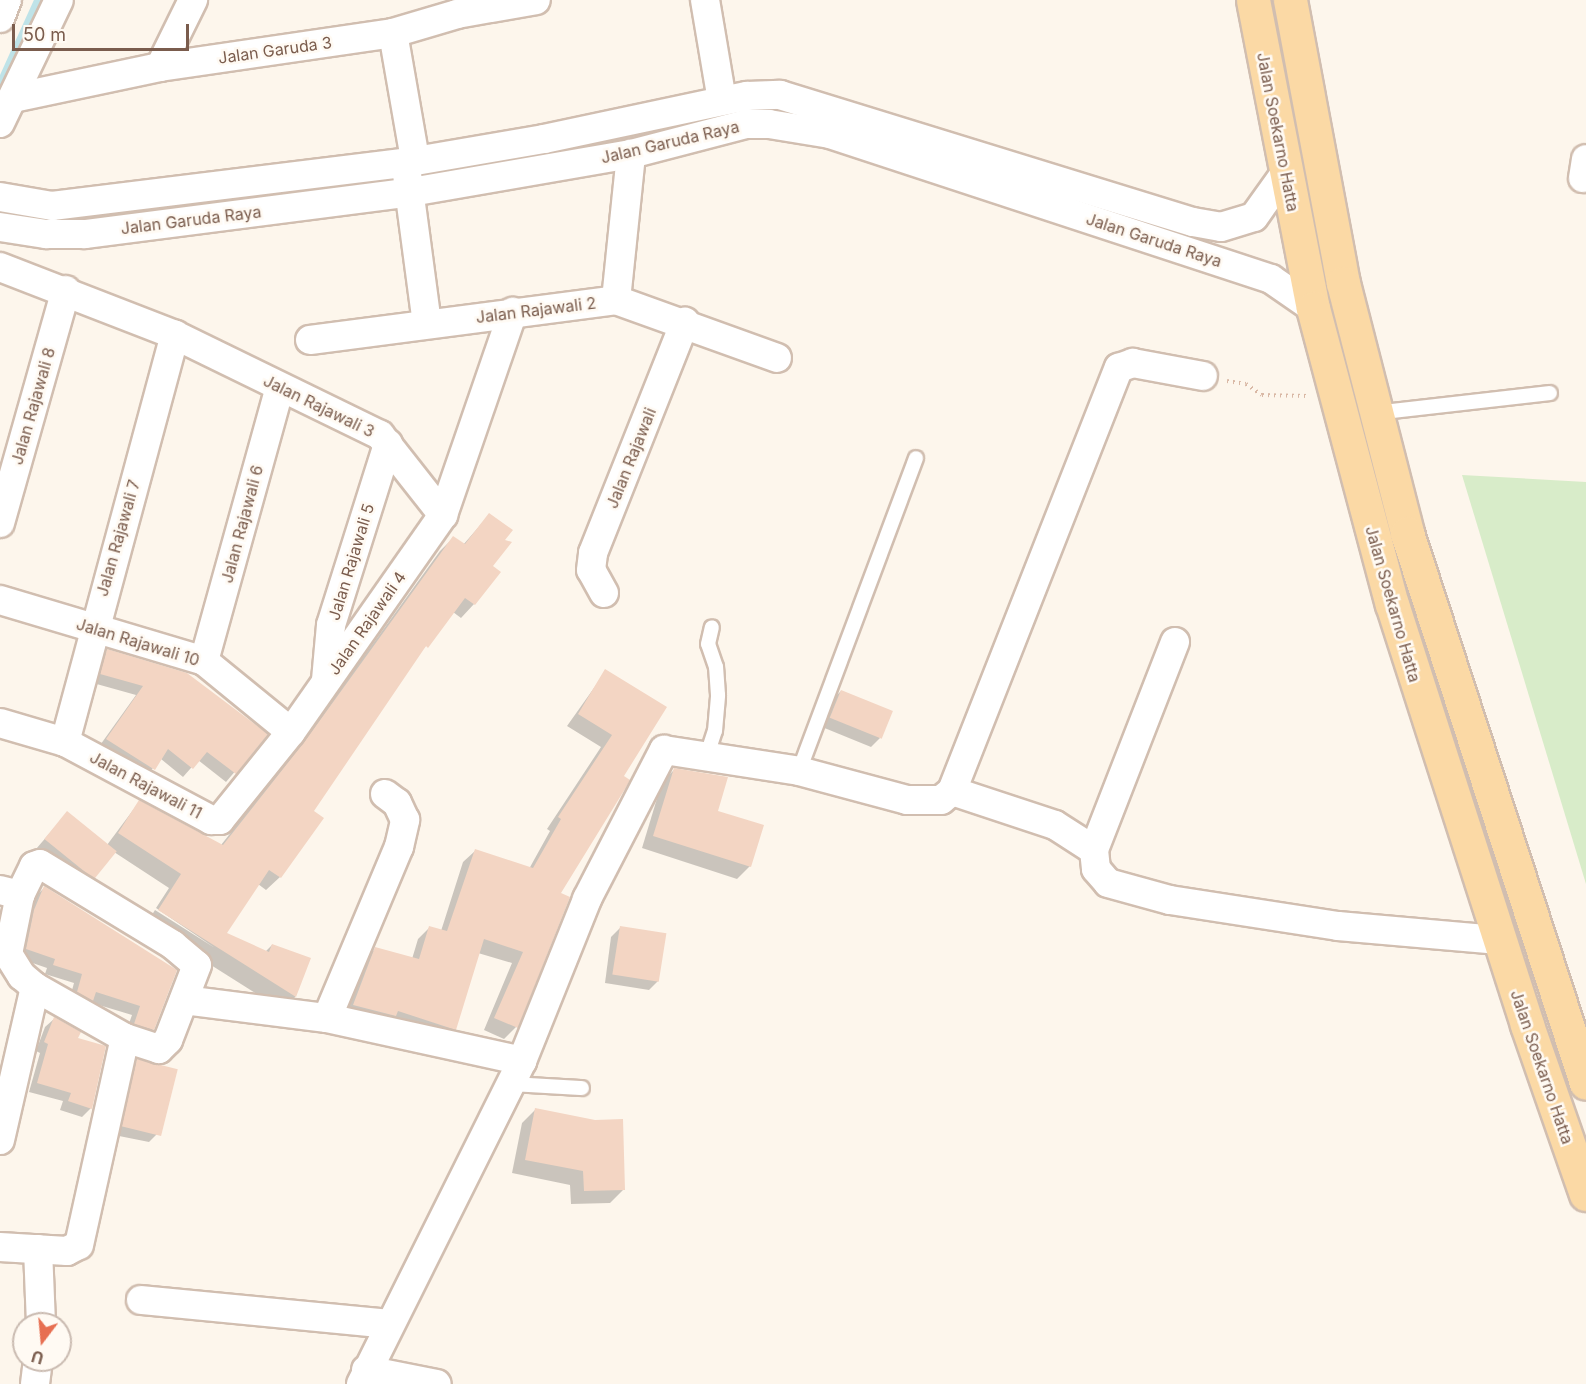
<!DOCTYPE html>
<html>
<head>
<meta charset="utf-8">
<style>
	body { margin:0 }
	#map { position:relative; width:1586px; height:1384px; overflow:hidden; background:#fdf6ec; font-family:Inter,sans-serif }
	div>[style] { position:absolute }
	.green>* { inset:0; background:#d8ecc9 }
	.shadow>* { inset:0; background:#0003 }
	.stream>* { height:7px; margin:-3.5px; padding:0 3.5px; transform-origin:3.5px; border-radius:3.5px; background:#bfe3e8 }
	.building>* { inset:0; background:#f3d5c3; transform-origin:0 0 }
	.path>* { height:4px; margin-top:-2px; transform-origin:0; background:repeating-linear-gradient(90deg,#d9b8a5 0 1.5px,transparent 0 6px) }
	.roads { filter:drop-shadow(2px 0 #d1beb0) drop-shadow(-2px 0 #d1beb0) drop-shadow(0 2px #d1beb0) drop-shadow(0 -2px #d1beb0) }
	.lane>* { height:14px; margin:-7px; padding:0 7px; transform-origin:7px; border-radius:7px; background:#fff }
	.street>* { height:28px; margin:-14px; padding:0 14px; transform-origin:14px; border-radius:14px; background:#fff }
	.primary>* { height:33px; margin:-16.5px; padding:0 16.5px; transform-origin:16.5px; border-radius:16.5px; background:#fbd9a5 }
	span { translate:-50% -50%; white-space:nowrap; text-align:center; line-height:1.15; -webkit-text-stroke:5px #fffaf3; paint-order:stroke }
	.street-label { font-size:16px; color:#7a5c4d }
	.north { position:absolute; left:12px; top:1312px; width:60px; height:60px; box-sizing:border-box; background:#fffaf3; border:2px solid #cabbb1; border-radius:50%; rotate:196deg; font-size:16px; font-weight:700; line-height:24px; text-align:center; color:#7a5c4d }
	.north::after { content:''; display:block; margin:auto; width:21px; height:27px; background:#e76f51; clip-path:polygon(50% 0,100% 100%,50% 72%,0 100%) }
	.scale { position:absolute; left:12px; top:24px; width:177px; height:27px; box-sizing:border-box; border:3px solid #7a5c4d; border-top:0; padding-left:8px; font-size:18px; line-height:21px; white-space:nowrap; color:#7a5c4d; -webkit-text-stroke:4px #fffaf3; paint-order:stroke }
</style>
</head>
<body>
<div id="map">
	<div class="green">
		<i style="clip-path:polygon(1462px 475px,1586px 482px,1586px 884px)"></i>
	</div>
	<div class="shadow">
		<i style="clip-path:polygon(489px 515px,503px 541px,474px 604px,461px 618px,453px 612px,416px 658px,312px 811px,280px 877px,266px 890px,258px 884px,225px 933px,265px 952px,272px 945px,309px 959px,295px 997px,282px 1010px,146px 924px,155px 910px,215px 948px,156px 908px,169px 888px,114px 852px,85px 886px,36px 849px,67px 813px,107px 845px,139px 802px,221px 845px,291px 757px,440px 551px,453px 538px,463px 545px)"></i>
		<i style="clip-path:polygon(108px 651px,266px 735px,226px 782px,198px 760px,183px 777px,161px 759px,145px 777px,98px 748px,136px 695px,93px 683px,99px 660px)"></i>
		<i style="clip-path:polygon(606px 671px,622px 776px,559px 893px,516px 1027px,504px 1039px,484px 1030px,512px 963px,478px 953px,454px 1029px,442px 1040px,342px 1017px,363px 961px,375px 949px,412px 959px,418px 939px,430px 927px,441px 931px,463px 862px,475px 851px,529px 869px,550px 831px,547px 829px,601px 747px,567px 726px)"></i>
		<i style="clip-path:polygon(841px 691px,880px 738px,871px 747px,822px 727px,832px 700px)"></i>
		<i style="clip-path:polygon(674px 770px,716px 812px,750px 866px,737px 879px,642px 848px,662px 782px)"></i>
		<i style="clip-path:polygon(44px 888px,176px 971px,153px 1029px,144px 1038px,126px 1032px,132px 1015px,89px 1002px,69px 1001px,74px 983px,45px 974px,47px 968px,18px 958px,25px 920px,35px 897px)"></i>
		<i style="clip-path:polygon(620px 928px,658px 981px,649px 990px,605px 983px,611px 937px)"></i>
		<i style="clip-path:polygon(54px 1019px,76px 1039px,91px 1108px,82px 1117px,60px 1110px,63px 1101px,29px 1092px,40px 1053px,36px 1051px,45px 1027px)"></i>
		<i style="clip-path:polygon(138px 1061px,158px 1133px,149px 1142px,114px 1135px,129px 1070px)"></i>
		<i style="clip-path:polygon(536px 1109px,623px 1190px,610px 1203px,571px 1204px,570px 1185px,512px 1173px,522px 1123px)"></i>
	</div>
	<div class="stream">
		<i style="left:0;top:82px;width:90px;rotate:-65.7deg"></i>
	</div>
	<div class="building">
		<i style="clip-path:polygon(489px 513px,513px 530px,505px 540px,512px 542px,493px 566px,501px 572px,475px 605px,465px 598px,428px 648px,426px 646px,314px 811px,324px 818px,281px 878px,269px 870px,227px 933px,269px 952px,272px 944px,311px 958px,296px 997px,158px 910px,181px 874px,118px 833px,139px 800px,223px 845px,305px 741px,453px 536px,465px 544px)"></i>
		<i style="clip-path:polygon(107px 649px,187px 673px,268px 734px,236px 774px,207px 752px,193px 769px,168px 749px,155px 770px,106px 739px,143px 686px,100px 674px)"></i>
		<i style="clip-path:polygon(605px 669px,667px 707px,624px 776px,630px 780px,625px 789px,561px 893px,570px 897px,518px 1028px,494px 1018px,523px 952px,484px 939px,456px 1030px,398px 1011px,396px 1016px,353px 1005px,375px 947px,419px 959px,429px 926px,447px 931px,475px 849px,533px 868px,561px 819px,558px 817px,612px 735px,578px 714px)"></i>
		<i style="left:841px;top:690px;width:56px;height:30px;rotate:22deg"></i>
		<i style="clip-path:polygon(674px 768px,728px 777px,718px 811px,764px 825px,751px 867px,653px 836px)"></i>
		<i style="left:67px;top:811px;width:64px;height:36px;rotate:39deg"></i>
		<i style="clip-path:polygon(44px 886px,177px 970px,154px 1030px,134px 1024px,140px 1006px,96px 992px,93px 1001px,77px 992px,82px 974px,53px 965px,55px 959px,26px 949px,34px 910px)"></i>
		<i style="left:620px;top:926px;width:47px;height:49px;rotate:9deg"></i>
		<i style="clip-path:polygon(54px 1017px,81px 1032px,78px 1038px,106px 1046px,92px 1109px,68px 1101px,71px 1093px,37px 1083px,48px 1044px,44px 1042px)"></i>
		<i style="left:137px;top:1059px;width:42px;height:69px;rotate:14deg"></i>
		<i style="clip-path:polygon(535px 1108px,595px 1120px,623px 1119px,625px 1190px,584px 1191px,583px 1171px,525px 1160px)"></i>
	</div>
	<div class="path">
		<i style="left:1227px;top:381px;width:19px;rotate:9deg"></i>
		<i style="left:1246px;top:384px;width:19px;rotate:35deg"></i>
		<i style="left:1262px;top:395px;width:47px;rotate:1.2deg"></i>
	</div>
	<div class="roads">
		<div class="lane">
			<i style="left:1375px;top:413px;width:176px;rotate:-6.5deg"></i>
			<i style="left:707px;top:755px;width:25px;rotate:-72deg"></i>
			<i style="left:715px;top:731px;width:36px;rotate:-85deg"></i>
			<i style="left:718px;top:695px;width:28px;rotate:-94deg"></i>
			<i style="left:716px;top:667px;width:24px;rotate:-109deg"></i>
			<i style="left:708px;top:644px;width:17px;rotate:-77deg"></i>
			<i style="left:799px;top:771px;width:334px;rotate:-69.5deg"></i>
			<i style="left:510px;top:1084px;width:72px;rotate:3.2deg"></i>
		</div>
		<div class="street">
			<i style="left:705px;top:0;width:102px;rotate:80.4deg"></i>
			<i style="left:0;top:18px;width:19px;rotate:-69deg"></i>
			<i style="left:393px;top:33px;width:128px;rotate:80.1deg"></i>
			<i style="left:160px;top:67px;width:75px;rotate:-63.8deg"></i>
			<i style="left:13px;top:98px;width:150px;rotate:-11.9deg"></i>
			<i style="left:160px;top:67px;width:235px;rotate:-8.3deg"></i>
			<i style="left:393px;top:33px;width:67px;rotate:-16.5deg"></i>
			<i style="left:457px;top:14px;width:80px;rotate:-10deg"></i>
			<i style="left:0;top:123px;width:136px;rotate:-64.4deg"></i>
			<i style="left:407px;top:174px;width:151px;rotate:82.4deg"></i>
			<i style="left:1583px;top:178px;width:19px;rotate:-81deg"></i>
			<i style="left:0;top:197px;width:53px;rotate:9.8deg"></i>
			<i style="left:52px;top:206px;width:355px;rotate:-7deg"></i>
			<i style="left:404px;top:163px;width:142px;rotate:-9.7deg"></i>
			<i style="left:544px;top:139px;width:208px;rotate:-12deg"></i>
			<i style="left:747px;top:96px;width:33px;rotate:-2deg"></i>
			<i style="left:780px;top:95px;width:432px;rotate:17.1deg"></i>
			<i style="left:1193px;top:222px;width:28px;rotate:10deg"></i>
			<i style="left:1221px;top:227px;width:34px;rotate:-17deg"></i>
			<i style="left:1254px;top:217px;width:52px;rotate:-54.5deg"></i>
			<i style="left:0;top:227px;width:47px;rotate:8.7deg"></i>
			<i style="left:46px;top:234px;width:39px"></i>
			<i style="left:85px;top:234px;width:329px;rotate:-7.3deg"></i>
			<i style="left:411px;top:192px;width:223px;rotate:-9.8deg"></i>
			<i style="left:631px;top:154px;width:119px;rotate:-14.6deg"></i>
			<i style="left:746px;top:124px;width:23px"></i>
			<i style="left:769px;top:124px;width:62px;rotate:9.3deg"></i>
			<i style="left:830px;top:134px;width:464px;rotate:18.2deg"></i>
			<i style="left:1271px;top:279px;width:51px;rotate:34.6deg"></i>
			<i style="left:0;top:267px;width:188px;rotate:21.2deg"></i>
			<i style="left:175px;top:335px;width:228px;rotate:26deg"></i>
			<i style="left:380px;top:435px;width:102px;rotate:51.8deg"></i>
			<i style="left:616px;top:300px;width:171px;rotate:19.8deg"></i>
			<i style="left:310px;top:340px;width:309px;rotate:-7.4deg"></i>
			<i style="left:616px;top:300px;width:147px;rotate:-84.1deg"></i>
			<i style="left:0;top:523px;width:242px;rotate:-74.2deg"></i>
			<i style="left:604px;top:593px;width:26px;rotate:-119deg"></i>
			<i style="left:591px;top:570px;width:17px;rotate:-83deg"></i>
			<i style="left:593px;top:553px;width:249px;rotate:-68.3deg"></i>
			<i style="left:0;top:600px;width:213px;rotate:16.6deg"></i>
			<i style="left:204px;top:661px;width:112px;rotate:39.2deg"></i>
			<i style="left:1175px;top:642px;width:223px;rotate:111.3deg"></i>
			<i style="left:1094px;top:850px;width:19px;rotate:84deg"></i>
			<i style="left:1096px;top:869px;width:18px;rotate:49deg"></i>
			<i style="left:1108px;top:883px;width:64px;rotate:15.3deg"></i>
			<i style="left:1170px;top:900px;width:170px;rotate:8.8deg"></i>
			<i style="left:1338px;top:926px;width:162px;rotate:5deg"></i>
			<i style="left:204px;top:661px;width:284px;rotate:-74.5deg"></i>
			<i style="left:326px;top:680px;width:55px;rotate:-84.8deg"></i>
			<i style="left:331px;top:625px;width:190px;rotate:-72.5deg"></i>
			<i style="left:0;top:723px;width:68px;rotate:16.3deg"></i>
			<i style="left:65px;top:742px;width:166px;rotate:28.1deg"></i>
			<i style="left:211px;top:820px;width:9px"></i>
			<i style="left:220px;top:820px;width:113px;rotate:-51.1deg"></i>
			<i style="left:291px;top:732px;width:265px;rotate:-55deg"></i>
			<i style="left:443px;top:515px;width:215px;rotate:-71deg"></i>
			<i style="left:65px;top:742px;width:422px;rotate:-74.9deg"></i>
			<i style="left:952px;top:791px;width:108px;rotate:18.3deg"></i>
			<i style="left:1055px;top:825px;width:46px;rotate:32.7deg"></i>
			<i style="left:0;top:890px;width:21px;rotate:14deg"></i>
			<i style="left:20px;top:895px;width:32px;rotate:-64deg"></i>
			<i style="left:34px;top:866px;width:6px;rotate:-18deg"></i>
			<i style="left:40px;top:864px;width:156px;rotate:31.3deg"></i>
			<i style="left:173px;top:945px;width:31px;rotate:40deg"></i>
			<i style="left:197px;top:965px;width:80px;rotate:111.1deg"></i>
			<i style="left:168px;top:1040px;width:13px;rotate:135deg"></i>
			<i style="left:159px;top:1049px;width:36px;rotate:-162deg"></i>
			<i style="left:125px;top:1038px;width:103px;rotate:-150.5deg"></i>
			<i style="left:35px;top:987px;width:157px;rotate:102.9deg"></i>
			<i style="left:20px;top:895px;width:60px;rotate:101.5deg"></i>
			<i style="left:8px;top:954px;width:26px;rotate:58deg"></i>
			<i style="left:22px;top:976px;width:17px;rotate:40deg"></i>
			<i style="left:184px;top:1000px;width:144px;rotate:7.2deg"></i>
			<i style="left:327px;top:1018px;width:200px;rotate:12.4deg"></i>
			<i style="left:327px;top:1018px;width:186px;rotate:-67.2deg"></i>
			<i style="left:399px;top:847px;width:28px;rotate:-77deg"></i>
			<i style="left:405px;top:820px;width:19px;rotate:-115deg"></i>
			<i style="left:397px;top:803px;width:15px;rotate:-143deg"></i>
			<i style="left:0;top:1247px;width:67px;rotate:3.4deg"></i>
			<i style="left:67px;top:1251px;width:13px;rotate:-27deg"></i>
			<i style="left:79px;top:1245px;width:212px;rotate:-77.5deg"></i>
			<i style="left:38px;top:1249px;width:75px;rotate:87.7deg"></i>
			<i style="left:141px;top:1300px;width:249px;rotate:5.5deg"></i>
			<i style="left:366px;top:1370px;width:72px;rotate:11.2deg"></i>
			<i style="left:35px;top:1384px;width:24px;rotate:-83deg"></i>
			<i style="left:361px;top:1384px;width:361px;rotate:-63.5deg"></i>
			<i style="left:522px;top:1061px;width:175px;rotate:-68.1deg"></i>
			<i style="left:587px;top:899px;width:168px;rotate:-62.7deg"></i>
			<i style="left:664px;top:750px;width:137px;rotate:8.8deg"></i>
			<i style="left:799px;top:771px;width:112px;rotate:15deg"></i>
			<i style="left:907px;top:800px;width:34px"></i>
			<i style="left:941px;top:800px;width:14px;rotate:-39deg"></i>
			<i style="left:952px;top:791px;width:455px;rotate:-68.5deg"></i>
			<i style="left:1119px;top:368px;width:15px;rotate:-20deg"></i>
			<i style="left:1133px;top:363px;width:71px;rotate:10.5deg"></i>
		</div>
		<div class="primary">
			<i style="left:1253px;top:0;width:314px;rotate:79deg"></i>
			<i style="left:1313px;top:308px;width:306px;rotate:75.1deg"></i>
			<i style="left:1392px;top:604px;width:442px;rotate:72.2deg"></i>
			<i style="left:1527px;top:1025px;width:179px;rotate:70.8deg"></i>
			<i style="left:1290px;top:0;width:288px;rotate:79.4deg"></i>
			<i style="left:1343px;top:283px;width:258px;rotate:75.6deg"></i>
			<i style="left:1407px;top:533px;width:578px;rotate:71.97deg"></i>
		</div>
	</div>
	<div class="street-label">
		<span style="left:275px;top:50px;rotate:-8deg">Jalan Garuda 3</span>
		<span style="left:1278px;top:132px;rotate:79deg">Jalan Soekarno Hatta</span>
		<span style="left:670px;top:142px;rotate:-13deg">Jalan Garuda Raya</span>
		<span style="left:191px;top:220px;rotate:-7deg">Jalan Garuda Raya</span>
		<span style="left:1154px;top:240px;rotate:18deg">Jalan Garuda Raya</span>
		<span style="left:536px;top:310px;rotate:-7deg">Jalan Rajawali 2</span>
		<span style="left:33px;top:406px;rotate:-74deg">Jalan Rajawali 8</span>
		<span style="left:319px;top:406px;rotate:26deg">Jalan Rajawali 3</span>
		<span style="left:631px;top:458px;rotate:-68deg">Jalan Rajawali</span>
		<span style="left:242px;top:524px;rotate:-75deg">Jalan Rajawali 6</span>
		<span style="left:118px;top:538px;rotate:-74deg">Jalan Rajawali 7</span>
		<span style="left:351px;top:562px;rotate:-73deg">Jalan Rajawali 5</span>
		<span style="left:1393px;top:604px;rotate:74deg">Jalan Soekarno Hatta</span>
		<span style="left:367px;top:623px;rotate:-55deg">Jalan Rajawali 4</span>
		<span style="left:138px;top:642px;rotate:17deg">Jalan Rajawali 10</span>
		<span style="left:146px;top:785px;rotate:28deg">Jalan Rajawali 11</span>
		<span style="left:1542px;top:1067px;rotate:71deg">Jalan Soekarno Hatta</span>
	</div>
	<div class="north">U</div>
	<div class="scale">50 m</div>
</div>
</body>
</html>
